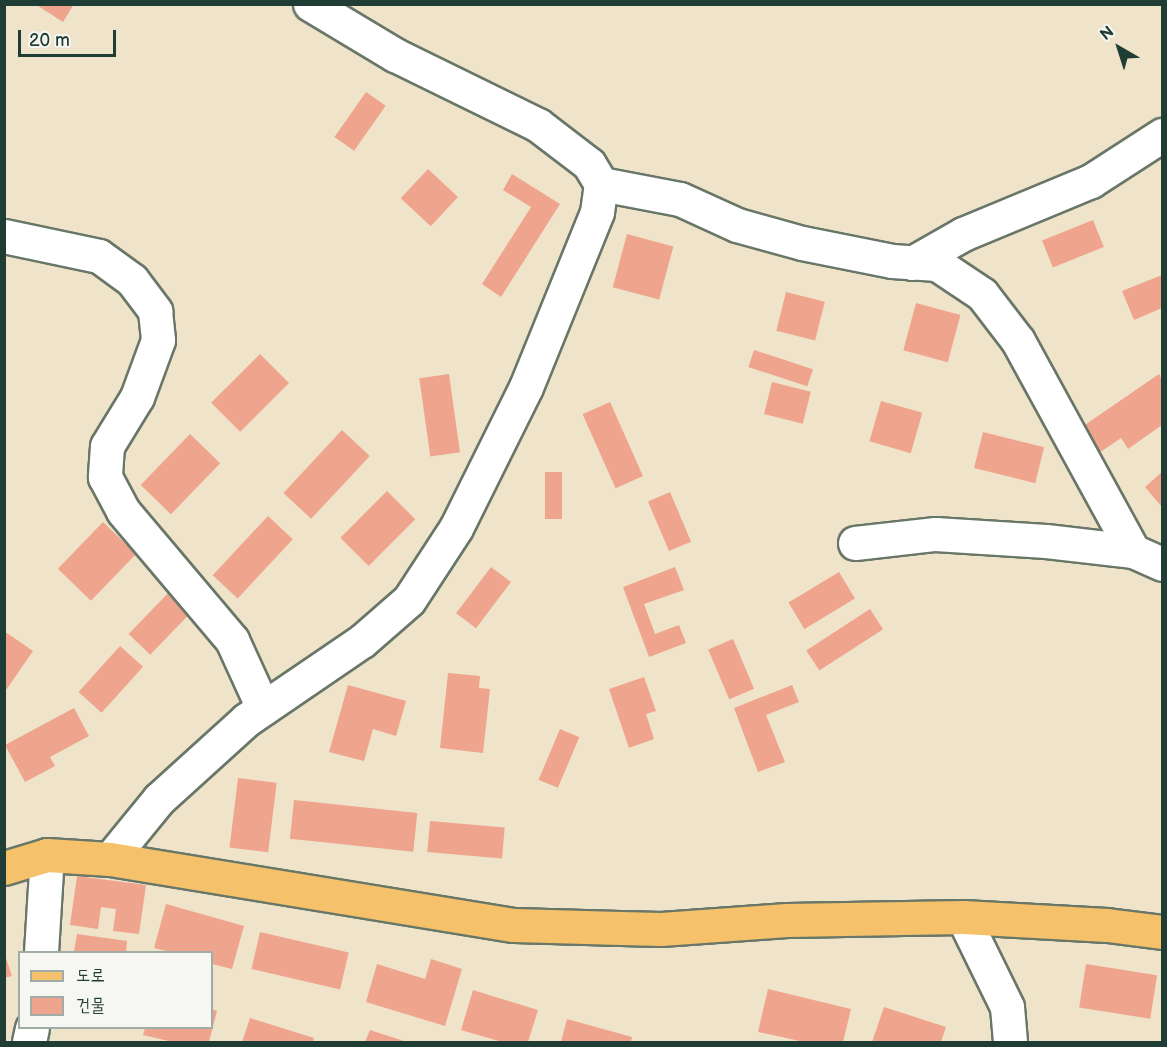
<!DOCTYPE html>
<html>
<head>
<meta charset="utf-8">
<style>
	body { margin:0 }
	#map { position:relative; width:1167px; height:1047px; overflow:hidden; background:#efe4c9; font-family:"Balsamiq Sans","Poor Story",sans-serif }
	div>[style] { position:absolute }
	.building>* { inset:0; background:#efa48d; transform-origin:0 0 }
	.roads { filter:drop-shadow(2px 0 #687768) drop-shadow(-2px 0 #687768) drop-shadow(0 2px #687768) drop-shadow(0 -2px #687768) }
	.minor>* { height:33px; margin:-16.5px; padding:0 16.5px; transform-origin:16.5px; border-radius:16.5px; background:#fff }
	.major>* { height:33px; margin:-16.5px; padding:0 16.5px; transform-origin:16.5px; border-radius:16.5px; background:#f5c16b }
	span { translate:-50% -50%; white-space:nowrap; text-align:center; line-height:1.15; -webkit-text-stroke:4.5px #f6f6f2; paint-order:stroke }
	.frame { position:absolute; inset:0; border:6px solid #1f3d34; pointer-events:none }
	.legend { position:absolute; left:18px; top:951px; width:195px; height:78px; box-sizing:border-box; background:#f6f6f2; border:2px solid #a0aca6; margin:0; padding:8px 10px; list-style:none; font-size:18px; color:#1f3d34 }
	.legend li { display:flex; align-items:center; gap:12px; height:30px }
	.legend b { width:30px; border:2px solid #a0aca6 }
	.north { position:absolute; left:1089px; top:18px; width:60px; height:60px; -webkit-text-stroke:4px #f6f6f2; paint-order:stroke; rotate:321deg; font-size:16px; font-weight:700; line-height:24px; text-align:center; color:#1f3d34 }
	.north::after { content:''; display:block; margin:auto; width:21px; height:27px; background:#1f3d34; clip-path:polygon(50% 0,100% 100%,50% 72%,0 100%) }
	.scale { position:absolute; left:18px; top:30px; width:98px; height:27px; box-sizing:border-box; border:3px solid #1f3d34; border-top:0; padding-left:8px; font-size:18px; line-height:21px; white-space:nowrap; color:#1f3d34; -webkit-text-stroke:4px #f6f6f2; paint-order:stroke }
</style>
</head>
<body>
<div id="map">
	<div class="building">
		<i style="clip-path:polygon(35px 4px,74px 4px,63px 22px)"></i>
		<i style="left:366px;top:92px;width:24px;height:55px;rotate:35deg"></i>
		<i style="left:428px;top:169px;width:41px;height:40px;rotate:43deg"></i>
		<i style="clip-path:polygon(512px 174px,560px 204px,501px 297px,482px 284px,531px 207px,503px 190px)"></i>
		<i style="left:1093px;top:220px;width:29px;height:55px;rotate:68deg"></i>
		<i style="left:627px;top:234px;width:48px;height:55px;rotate:15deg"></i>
		<i style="clip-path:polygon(1162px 275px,1162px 308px,1134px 320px,1122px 291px)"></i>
		<i style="left:786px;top:292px;width:40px;height:40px;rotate:14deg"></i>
		<i style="left:916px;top:303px;width:46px;height:49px;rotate:15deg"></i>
		<i style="left:754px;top:350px;width:62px;height:18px;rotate:18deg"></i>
		<i style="left:260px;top:354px;width:41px;height:69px;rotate:45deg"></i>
		<i style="left:449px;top:374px;width:79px;height:30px;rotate:82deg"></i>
		<i style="clip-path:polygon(1159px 374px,1162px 380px,1162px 425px,1128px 449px,1121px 438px,1096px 455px,1079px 429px)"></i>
		<i style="left:772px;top:382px;width:40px;height:33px;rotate:14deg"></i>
		<i style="left:881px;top:401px;width:43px;height:42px;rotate:16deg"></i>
		<i style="left:610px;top:402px;width:81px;height:30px;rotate:66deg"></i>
		<i style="left:342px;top:430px;width:38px;height:86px;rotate:43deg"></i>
		<i style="left:983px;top:432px;width:63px;height:37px;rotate:14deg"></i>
		<i style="left:190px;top:434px;width:42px;height:71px;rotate:44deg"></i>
		<i style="left:545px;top:472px;width:17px;height:47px"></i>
		<i style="clip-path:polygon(1162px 472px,1162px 507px,1145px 487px)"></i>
		<i style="left:387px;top:491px;width:40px;height:66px;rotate:45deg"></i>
		<i style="left:670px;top:492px;width:54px;height:24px;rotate:67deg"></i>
		<i style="left:268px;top:516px;width:34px;height:81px;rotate:43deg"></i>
		<i style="left:103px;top:522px;width:46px;height:65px;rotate:44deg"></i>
		<i style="left:491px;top:567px;width:25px;height:58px;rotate:37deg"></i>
		<i style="clip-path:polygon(675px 567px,684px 590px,644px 604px,655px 634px,679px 625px,686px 643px,649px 657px,623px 587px)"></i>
		<i style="left:839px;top:572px;width:31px;height:59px;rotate:59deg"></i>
		<i style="left:171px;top:590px;width:30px;height:61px;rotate:44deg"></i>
		<i style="left:870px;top:609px;width:24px;height:76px;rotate:57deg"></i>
		<i style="clip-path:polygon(4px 631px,33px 651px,4px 693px)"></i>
		<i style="left:733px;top:639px;width:54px;height:27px;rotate:67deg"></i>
		<i style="left:120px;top:646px;width:31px;height:62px;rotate:42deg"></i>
		<i style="clip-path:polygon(448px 673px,480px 676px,479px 688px,490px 689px,483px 753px,440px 748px)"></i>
		<i style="clip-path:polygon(644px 677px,656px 711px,646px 714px,654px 739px,629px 748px,609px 689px)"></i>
		<i style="clip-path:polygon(348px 685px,406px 701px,396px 736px,373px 729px,364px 761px,329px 752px)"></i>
		<i style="clip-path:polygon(792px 685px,799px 702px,766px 715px,785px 762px,758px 772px,734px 708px)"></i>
		<i style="clip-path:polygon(74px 708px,89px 736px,50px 757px,55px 766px,25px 782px,5px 745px)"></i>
		<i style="left:560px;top:729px;width:21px;height:55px;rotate:23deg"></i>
		<i style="left:238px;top:778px;width:39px;height:70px;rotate:7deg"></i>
		<i style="left:294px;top:800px;width:124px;height:39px;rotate:6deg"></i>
		<i style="left:430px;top:821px;width:75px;height:31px;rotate:5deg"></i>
		<i style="clip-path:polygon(77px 876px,146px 885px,139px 934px,113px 931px,116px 909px,101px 907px,98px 929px,70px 925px)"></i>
		<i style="clip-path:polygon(166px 904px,244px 926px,232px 969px,212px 964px,212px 952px,170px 952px,154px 948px)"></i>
		<i style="left:260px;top:932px;width:91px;height:38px;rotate:13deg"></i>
		<i style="clip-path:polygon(77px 934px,127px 941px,126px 952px,74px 952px)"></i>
		<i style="clip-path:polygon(4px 952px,12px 976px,4px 978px)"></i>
		<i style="clip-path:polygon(431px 959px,462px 969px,445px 1026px,366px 1002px,377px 964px,425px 979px)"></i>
		<i style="left:1086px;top:964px;width:72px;height:44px;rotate:9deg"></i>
		<i style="clip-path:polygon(768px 989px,851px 1009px,843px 1042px,804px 1042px,758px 1032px)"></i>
		<i style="clip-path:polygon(473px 990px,538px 1010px,528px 1042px,502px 1042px,461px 1030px)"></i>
		<i style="clip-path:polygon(884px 1007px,946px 1027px,941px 1042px,872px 1042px)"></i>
		<i style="clip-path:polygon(212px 1009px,217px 1011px,209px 1042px,173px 1042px,143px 1035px,145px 1028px,212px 1028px)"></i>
		<i style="clip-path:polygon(250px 1018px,314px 1038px,313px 1042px,242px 1042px)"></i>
		<i style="clip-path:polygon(567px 1019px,632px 1037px,631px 1042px,561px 1042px)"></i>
		<i style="clip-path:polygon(370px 1030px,407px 1042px,365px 1042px)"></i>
	</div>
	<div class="roads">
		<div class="minor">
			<i style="left:601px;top:184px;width:80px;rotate:10.8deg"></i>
			<i style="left:680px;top:199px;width:63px;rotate:24.5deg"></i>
			<i style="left:737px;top:225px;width:67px;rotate:15.5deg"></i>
			<i style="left:802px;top:243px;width:92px;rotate:11.3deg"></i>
			<i style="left:892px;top:261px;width:45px;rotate:3.8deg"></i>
			<i style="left:937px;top:264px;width:54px;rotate:33.7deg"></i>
			<i style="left:982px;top:294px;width:59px;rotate:52.5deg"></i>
			<i style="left:1018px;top:341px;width:239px;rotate:61.3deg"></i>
			<i style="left:4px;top:236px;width:97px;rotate:11.9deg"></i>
			<i style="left:99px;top:256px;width:41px;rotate:36deg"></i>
			<i style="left:132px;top:280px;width:39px;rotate:53deg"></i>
			<i style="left:155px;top:311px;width:29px;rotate:84deg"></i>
			<i style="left:158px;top:340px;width:61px;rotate:110.2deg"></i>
			<i style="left:137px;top:397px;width:57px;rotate:121.5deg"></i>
			<i style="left:107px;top:446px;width:31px;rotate:94deg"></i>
			<i style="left:105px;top:477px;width:38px;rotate:62deg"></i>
			<i style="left:123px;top:511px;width:169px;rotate:49.8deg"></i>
			<i style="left:232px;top:640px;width:75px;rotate:65.5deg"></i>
			<i style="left:912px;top:263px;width:59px;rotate:-29.6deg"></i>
			<i style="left:963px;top:234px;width:139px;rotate:-22.5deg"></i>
			<i style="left:1091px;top:181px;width:85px;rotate:-32.9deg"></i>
			<i style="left:855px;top:543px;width:81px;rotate:-6.4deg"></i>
			<i style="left:935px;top:534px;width:111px;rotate:3.6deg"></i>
			<i style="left:1046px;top:541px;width:88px;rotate:6.6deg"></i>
			<i style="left:1133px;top:551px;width:32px;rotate:24deg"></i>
			<i style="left:110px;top:859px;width:77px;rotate:-50.8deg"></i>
			<i style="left:159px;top:799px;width:118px;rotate:-42.2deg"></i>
			<i style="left:246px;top:720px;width:140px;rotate:-34.3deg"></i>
			<i style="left:362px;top:641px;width:62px;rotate:-41.1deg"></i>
			<i style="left:409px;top:600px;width:86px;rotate:-56.9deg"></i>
			<i style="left:456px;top:528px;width:157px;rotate:-63.6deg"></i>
			<i style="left:526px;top:387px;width:189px;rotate:-67.9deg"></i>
			<i style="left:597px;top:212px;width:28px;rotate:-82deg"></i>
			<i style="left:601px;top:184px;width:23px;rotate:-121deg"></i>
			<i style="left:589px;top:164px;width:64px;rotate:-142.6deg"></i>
			<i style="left:538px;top:125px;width:159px;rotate:-153.9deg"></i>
			<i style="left:395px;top:55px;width:99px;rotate:-149deg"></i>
			<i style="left:963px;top:917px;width:100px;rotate:63.9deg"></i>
			<i style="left:1007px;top:1007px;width:35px;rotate:85deg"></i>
			<i style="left:41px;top:952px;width:97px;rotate:-86.5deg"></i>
			<i style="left:29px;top:1042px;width:14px;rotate:-78deg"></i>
		</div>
		<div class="major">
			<i style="left:4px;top:868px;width:45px;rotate:-16.8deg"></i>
			<i style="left:47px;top:855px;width:63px;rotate:3.6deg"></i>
			<i style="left:110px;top:859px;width:409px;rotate:9.3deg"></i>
			<i style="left:514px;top:925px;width:147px;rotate:1.6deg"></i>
			<i style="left:661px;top:929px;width:126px;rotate:-4.1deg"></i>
			<i style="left:787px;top:920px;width:176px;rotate:-1deg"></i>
			<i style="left:963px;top:917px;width:144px;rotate:3.2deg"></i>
			<i style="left:1107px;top:925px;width:55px;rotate:7.3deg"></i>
		</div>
	</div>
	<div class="frame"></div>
	<ul class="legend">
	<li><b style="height:8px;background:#f5c16b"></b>도로</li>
	<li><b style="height:16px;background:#efa48d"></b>건물</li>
	</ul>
	<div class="north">N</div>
	<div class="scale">20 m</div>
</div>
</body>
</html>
